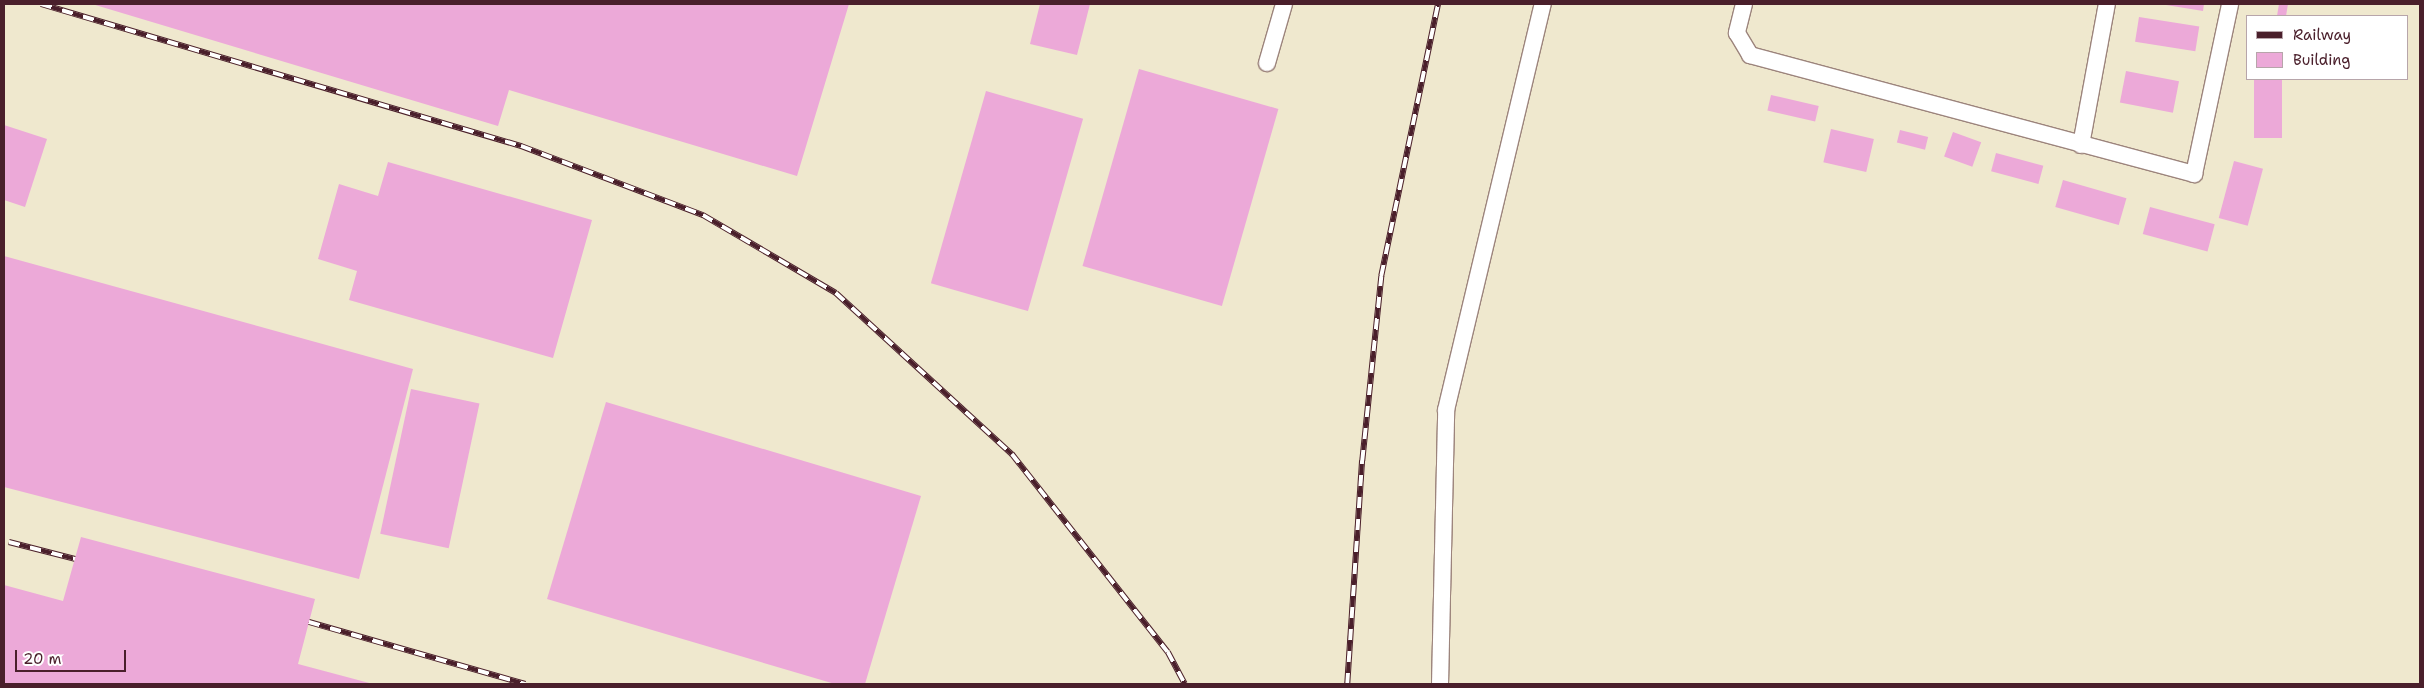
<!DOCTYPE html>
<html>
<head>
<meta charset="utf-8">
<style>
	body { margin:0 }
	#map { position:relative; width:2424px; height:688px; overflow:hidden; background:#efe8ce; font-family:"Shantell Sans",sans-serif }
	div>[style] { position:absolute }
	.building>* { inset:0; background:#eca9d8; transform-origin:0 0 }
	.roads { filter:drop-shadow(1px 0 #9c847c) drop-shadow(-1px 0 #9c847c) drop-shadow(0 1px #9c847c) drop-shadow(0 -1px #9c847c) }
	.service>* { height:16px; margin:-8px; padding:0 8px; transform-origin:8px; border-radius:8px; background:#fff }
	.rail>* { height:5.5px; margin-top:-2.75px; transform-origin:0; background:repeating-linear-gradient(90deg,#fff 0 11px,#4a1f2b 0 22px); box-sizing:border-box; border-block:1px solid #4a1f2b }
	span { translate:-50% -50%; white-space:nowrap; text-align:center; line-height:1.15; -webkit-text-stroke:4.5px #fff; paint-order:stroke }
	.frame { position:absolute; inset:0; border:5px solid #4a1f2b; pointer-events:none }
	.legend { position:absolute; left:2246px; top:15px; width:162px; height:65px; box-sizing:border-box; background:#fff; border:1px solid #b7a5aa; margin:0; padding:6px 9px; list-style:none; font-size:15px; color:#4a1f2b }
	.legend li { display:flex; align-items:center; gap:10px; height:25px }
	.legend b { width:25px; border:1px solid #b7a5aa }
	.scale { position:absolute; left:15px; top:650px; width:111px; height:22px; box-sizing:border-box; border:2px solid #4a1f2b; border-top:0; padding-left:6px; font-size:15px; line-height:18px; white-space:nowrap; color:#4a1f2b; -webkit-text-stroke:4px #fff; paint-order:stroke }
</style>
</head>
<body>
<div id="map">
	<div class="building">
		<i style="clip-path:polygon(92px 4px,849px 4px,797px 176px,509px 90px,498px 126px)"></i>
		<i style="clip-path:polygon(1040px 4px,1090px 4px,1077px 55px,1030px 44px)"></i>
		<i style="clip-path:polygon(2160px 4px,2204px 4px,2203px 11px)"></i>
		<i style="clip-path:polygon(2279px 4px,2288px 4px,2286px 16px,2277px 16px)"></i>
		<i style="left:2139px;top:17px;width:61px;height:25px;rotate:9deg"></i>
		<i style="left:1139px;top:69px;width:145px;height:205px;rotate:16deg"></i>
		<i style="left:2126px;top:71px;width:54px;height:32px;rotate:11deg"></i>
		<i style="left:2254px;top:79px;width:28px;height:59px"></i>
		<i style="left:986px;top:91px;width:101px;height:200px;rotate:16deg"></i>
		<i style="left:1771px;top:95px;width:49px;height:16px;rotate:13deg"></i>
		<i style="clip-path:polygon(4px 125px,47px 139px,25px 207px,4px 200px)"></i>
		<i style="left:1831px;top:129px;width:44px;height:34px;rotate:13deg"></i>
		<i style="left:1900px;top:130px;width:29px;height:13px;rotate:14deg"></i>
		<i style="left:1953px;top:132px;width:30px;height:26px;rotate:20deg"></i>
		<i style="left:1996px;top:153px;width:49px;height:19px;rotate:15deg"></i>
		<i style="left:2234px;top:161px;width:30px;height:59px;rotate:15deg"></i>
		<i style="clip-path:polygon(388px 162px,592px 220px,553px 358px,349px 300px,357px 271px,318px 259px,339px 184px,378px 196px)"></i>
		<i style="left:2063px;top:180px;width:66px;height:28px;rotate:16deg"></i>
		<i style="left:2150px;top:207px;width:67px;height:28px;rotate:15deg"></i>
		<i style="clip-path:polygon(4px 256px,413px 369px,359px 579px,4px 487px)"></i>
		<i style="left:411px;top:389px;width:70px;height:148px;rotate:12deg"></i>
		<i style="clip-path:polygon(606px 402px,921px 496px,865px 684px,835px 684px,547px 599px)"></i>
		<i style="clip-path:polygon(81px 537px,315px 599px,298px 664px,373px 684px,4px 684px,4px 585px,63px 601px)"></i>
	</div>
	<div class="roads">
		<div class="service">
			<i style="left:1744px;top:4px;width:30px;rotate:104deg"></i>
			<i style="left:1737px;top:33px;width:26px;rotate:59deg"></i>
			<i style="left:1750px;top:55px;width:460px;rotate:15deg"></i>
			<i style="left:2194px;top:174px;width:174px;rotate:-78deg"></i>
			<i style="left:1267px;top:63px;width:61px;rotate:-73.9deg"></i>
			<i style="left:2081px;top:145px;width:143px;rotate:-79.6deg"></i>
			<i style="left:1440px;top:684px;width:274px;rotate:-88.7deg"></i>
			<i style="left:1446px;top:410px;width:417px;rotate:-76.6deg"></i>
		</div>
	</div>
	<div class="rail">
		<i style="left:41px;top:4px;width:501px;rotate:16.48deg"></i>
		<i style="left:521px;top:146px;width:195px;rotate:20.8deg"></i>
		<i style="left:703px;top:215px;width:154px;rotate:30.4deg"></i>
		<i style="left:836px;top:293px;width:239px;rotate:42.5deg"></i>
		<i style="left:1012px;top:454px;width:252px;rotate:51.8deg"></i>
		<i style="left:1168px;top:652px;width:36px;rotate:62deg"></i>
		<i style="left:9px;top:542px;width:68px;rotate:14.4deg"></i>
		<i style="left:309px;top:622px;width:225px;rotate:16deg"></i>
		<i style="left:1347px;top:684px;width:224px;rotate:-86.2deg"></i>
		<i style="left:1362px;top:461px;width:186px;rotate:-84.1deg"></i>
		<i style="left:1381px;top:276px;width:278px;rotate:-78.2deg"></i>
	</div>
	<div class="frame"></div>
	<ul class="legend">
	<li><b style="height:6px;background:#4a1f2b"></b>Railway</li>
	<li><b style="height:14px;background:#eca9d8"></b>Building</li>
	</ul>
	<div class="scale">20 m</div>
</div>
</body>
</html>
